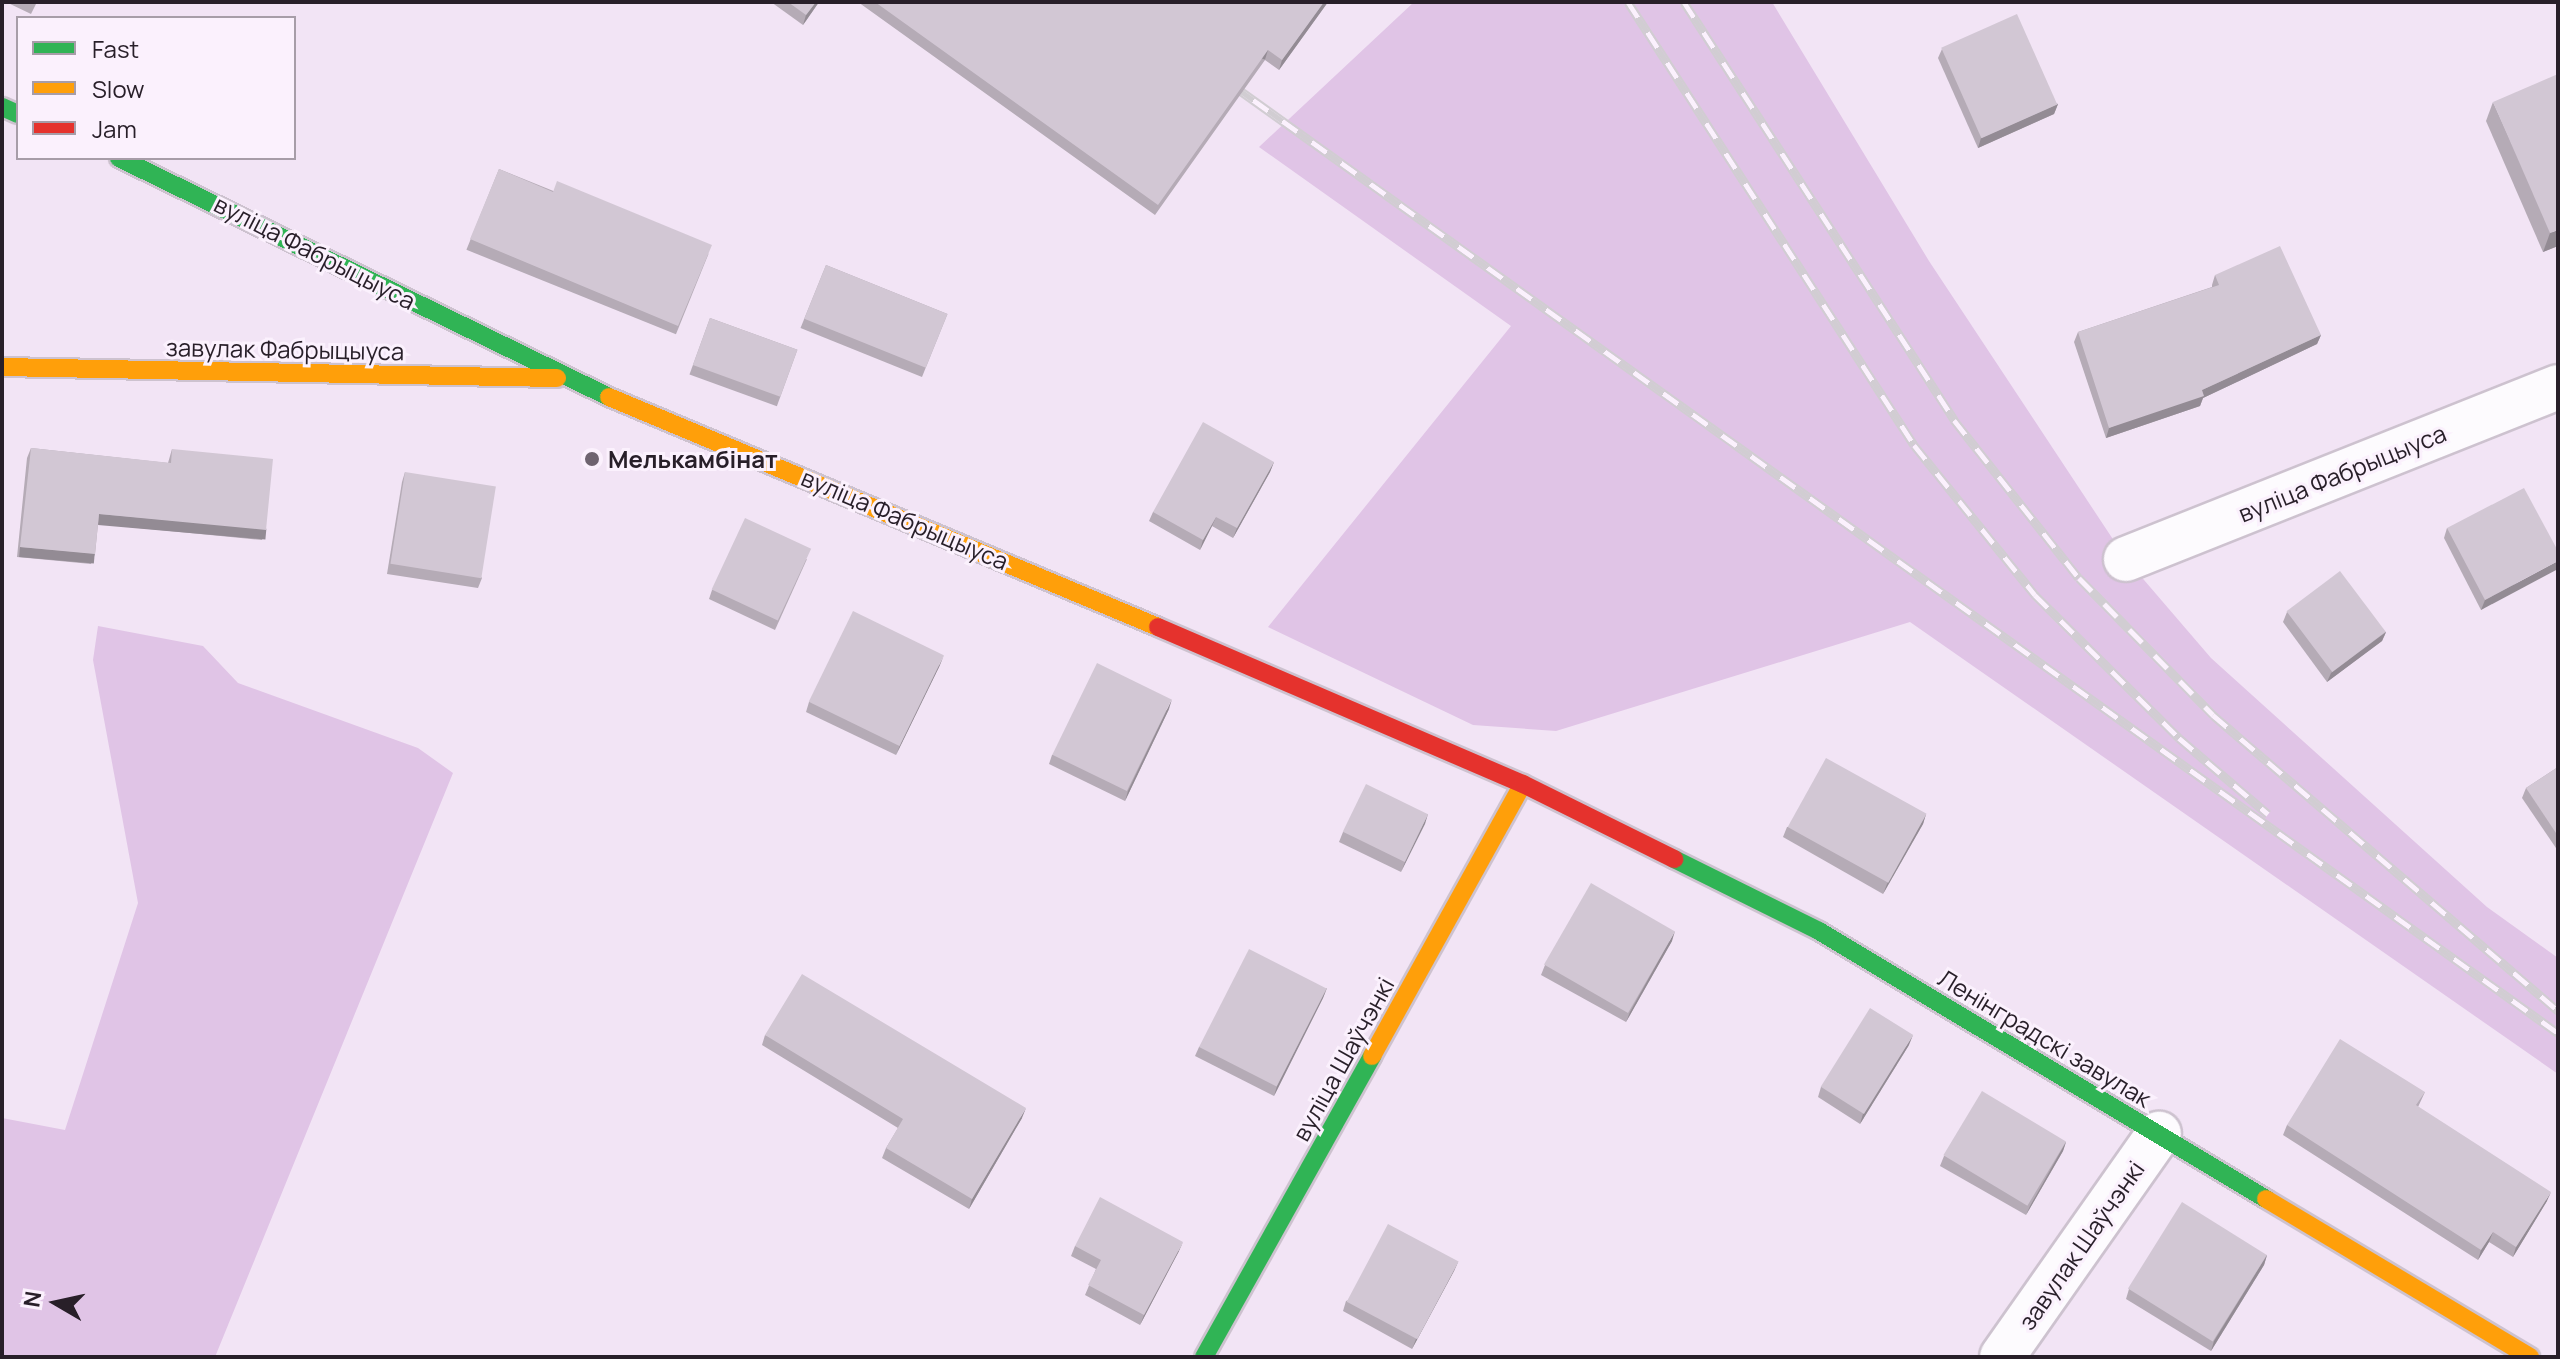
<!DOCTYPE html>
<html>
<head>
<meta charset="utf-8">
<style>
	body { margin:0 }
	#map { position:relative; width:2560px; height:1359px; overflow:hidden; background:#f2e4f5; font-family:Manrope,sans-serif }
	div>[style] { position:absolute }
	.green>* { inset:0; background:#e0c4e6 }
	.roads { filter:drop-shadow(2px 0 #cdc2cf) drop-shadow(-2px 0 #cdc2cf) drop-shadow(0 2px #cdc2cf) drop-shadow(0 -2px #cdc2cf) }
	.street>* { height:44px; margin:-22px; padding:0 22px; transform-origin:22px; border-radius:22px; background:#fdfbfe }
	.fast>* { height:18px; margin:-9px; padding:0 9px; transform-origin:9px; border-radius:9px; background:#30b455 }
	.slow>* { height:18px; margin:-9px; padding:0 9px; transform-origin:9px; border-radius:9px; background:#ff9f0a }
	.jam>* { height:18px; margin:-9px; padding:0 9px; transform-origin:9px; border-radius:9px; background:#e5322d }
	.rail>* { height:9px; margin-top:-4.5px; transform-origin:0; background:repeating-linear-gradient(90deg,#fbf1fd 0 18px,#d1cdd2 0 36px); box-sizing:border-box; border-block:2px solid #d1cdd2 }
	.wall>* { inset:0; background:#b5abb6; transform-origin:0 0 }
	.shaded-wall>* { inset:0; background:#938b94; transform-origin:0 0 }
	.building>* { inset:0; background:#d2c7d4; transform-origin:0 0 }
	.dots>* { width:22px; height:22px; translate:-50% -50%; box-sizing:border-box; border:4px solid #fbf1fd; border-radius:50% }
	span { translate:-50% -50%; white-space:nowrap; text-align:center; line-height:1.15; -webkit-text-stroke:6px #fbf1fd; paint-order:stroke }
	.street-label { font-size:24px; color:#281f29 }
	.poi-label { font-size:24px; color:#281f29; font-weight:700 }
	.left { translate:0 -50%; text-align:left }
	.frame { position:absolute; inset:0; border:4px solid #281f29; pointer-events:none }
	.legend { position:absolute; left:16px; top:16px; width:280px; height:144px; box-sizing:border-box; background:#fbf1fd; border:2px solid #a79da8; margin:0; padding:10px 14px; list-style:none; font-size:24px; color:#281f29 }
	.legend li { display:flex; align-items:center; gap:16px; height:40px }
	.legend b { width:40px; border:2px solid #a79da8 }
	.north { position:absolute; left:16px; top:1263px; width:80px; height:80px; -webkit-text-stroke:6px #fbf1fd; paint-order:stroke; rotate:279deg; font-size:22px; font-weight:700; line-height:32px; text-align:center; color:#281f29 }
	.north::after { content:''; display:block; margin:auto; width:28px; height:36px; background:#281f29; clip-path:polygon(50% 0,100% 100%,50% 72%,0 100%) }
</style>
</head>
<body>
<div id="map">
	<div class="green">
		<i style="clip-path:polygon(1414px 2px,1772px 2px,1929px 261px,2126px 559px,2211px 658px,2487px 907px,2558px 958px,2558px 1074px,1910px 622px,1556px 731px,1473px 725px,1268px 627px,1511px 326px,1259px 147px)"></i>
		<i style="clip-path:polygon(98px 626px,203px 646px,238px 683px,418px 748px,453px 773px,215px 1357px,2px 1357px,2px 1118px,65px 1130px,138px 903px,93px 660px)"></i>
	</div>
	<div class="roads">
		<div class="street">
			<i style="left:2126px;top:559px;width:465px;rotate:-21.7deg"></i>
			<i style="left:2002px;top:1357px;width:273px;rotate:-54.9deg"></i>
		</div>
		<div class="fast">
			<i style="left:2px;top:107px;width:17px;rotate:24deg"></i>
			<i style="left:119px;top:158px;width:545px;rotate:26deg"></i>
			<i style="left:1674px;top:859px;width:162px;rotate:26.4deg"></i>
			<i style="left:1819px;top:931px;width:521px;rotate:30.94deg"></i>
			<i style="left:1204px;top:1357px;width:345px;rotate:-60.8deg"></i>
		</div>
		<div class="slow">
			<i style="left:2px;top:367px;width:555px;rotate:1.14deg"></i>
			<i style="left:609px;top:397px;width:595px;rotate:22.73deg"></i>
			<i style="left:1372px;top:1056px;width:311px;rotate:-61deg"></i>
			<i style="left:2266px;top:1199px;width:308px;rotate:30.9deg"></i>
		</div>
		<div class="jam">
			<i style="left:1158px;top:627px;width:397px;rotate:23.3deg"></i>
			<i style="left:1523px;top:784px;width:169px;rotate:26.4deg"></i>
		</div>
	</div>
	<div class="rail">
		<i style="left:1628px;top:2px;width:527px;rotate:57.15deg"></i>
		<i style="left:1914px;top:445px;width:193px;rotate:51.1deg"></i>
		<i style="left:2035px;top:595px;width:203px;rotate:44.8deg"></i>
		<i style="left:2179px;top:738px;width:117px;rotate:40.5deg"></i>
		<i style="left:1684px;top:2px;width:498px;rotate:57.1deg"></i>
		<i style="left:1954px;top:420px;width:201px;rotate:51.7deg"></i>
		<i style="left:2079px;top:578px;width:192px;rotate:45.6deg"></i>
		<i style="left:2213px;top:715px;width:455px;rotate:40.6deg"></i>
		<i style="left:1224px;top:79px;width:1640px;rotate:35.57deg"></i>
	</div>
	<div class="wall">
		<i style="clip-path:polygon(6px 2px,37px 2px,31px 14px)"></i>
		<i style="clip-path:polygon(771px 2px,819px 2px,803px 25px)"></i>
		<i style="clip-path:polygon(858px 2px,1328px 2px,1279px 70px,1265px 60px,1155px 215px)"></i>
		<i style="clip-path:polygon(1942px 49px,2058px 104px,2054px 114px,1978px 148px,1938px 58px)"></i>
		<i style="clip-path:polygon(2493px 102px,2558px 246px,2543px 252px,2486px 121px)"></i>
		<i style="left:499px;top:169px;width:226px;height:87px;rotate:22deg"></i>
		<i style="left:826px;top:265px;width:131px;height:68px;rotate:22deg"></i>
		<i style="clip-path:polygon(2215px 275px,2321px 335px,2317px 344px,2203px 398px,2200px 406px,2106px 438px,2074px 342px,2078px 332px,2212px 287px,2212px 285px)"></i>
		<i style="left:710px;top:318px;width:93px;height:60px;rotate:20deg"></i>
		<i style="clip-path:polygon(31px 448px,168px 463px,172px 449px,266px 530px,262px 540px,98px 524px,95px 554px,91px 564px,17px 557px,27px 458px)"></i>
		<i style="clip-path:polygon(1274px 462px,1270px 472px,1233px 538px,1212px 526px,1200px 550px,1149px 521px,1153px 512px)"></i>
		<i style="clip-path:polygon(405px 472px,482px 578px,478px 588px,387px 574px,402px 482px)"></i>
		<i style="clip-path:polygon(2447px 528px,2558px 551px,2481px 610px,2444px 538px)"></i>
		<i style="clip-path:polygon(807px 559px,775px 630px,709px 599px,712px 590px)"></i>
		<i style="clip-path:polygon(2287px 612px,2386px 632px,2382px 641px,2327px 682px,2283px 622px)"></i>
		<i style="clip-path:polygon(940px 665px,896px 755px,806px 712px,809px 702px)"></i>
		<i style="clip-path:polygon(1169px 709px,1125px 801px,1049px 764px,1052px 755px)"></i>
		<i style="clip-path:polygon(2558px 767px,2558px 851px,2522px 798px,2526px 788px)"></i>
		<i style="clip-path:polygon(1428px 814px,1401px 872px,1339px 842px,1343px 832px)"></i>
		<i style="clip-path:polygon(1926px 814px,1923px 824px,1883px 894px,1783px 837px,1787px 827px)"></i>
		<i style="clip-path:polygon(1672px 941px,1626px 1022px,1541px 975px,1545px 965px)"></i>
		<i style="clip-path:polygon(1327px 988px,1323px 998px,1274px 1096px,1195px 1056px,1199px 1047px)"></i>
		<i style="clip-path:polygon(765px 1035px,1022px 1118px,969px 1209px,882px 1158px,886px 1148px,898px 1128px,762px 1045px)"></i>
		<i style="clip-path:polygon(1909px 1045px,1860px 1124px,1818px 1097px,1821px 1087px)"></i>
		<i style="clip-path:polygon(2425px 1092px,2418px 1107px,2547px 1201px,2513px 1257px,2489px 1242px,2478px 1260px,2283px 1135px,2287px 1125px)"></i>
		<i style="clip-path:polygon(2066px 1142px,2063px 1151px,2026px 1215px,1940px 1166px,1944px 1156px)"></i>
		<i style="clip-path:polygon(1075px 1246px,1179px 1251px,1140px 1325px,1085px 1295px,1096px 1269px,1071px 1256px)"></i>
		<i style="clip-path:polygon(2267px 1255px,2264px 1265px,2211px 1351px,2126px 1299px,2129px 1289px)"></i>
		<i style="clip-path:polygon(1458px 1262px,1454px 1271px,1412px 1349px,1343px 1311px,1346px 1301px)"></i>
	</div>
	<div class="shaded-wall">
		<i style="clip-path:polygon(816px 2px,819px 2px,803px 25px,806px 15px)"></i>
		<i style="clip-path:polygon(1324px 2px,1328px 2px,1279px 70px,1282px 60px)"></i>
		<i style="left:1268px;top:50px;width:10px;height:190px;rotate:107deg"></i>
		<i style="clip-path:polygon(2058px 104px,2054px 114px,1978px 148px,1981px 138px)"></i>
		<i style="clip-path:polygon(2558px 230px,2558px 246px,2543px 252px,2550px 233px)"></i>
		<i style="clip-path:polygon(2321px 335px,2317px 344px,2203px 398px,2200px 406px,2106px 438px,2109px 428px,2202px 390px)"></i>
		<i style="clip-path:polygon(1274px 462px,1270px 472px,1233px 538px,1237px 528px)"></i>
		<i style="left:99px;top:514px;width:168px;height:11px;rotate:5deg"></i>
		<i style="clip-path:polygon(1216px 517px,1212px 526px,1200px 550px,1203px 540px)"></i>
		<i style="left:20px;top:547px;width:75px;height:10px;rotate:5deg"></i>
		<i style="clip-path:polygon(2558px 561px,2558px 569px,2481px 610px,2485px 600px)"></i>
		<i style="clip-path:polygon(2386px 632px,2382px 641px,2327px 682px,2331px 673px)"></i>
		<i style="clip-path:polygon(944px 655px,940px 665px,896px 755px,900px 745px)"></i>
		<i style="clip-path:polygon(1172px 699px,1169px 709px,1125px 801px,1128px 791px)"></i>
		<i style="clip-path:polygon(1428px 814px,1425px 824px,1401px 872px,1405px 862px)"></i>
		<i style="clip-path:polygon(1926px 814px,1923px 824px,1883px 894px,1887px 884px)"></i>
		<i style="clip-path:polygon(1675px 931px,1672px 941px,1626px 1022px,1630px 1012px)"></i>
		<i style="clip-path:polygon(1327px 988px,1323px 998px,1274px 1096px,1277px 1086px)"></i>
		<i style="clip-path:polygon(1913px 1035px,1909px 1045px,1860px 1124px,1863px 1114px)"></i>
		<i style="clip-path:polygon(1026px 1108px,1022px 1118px,969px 1209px,972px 1199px)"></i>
		<i style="clip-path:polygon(2066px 1142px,2063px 1151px,2026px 1215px,2030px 1206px)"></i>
		<i style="clip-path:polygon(2551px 1192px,2547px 1201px,2513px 1257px,2516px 1247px)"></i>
		<i style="clip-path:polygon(2493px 1232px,2489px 1242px,2478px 1260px,2481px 1250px)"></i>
		<i style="clip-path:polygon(1183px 1242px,1179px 1251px,1140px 1325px,1144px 1315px)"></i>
		<i style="clip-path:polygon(2267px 1255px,2264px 1265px,2211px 1351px,2214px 1341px)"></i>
		<i style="clip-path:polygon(1458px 1262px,1454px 1271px,1412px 1349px,1416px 1339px)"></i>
	</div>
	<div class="building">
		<i style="clip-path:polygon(788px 2px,816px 2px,806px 15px)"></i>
		<i style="clip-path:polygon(875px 2px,1324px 2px,1282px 60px,1268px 50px,1158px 205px)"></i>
		<i style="left:2017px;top:14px;width:99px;height:83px;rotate:66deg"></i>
		<i style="clip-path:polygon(2558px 74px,2558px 230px,2550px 233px,2493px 102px)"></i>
		<i style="clip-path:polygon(499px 169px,553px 192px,557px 181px,712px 245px,678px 326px,470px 239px)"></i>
		<i style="clip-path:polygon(2280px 246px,2321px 335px,2202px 390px,2204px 396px,2109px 428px,2078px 332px,2219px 285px,2215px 275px)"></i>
		<i style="left:826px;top:265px;width:131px;height:58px;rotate:22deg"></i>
		<i style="left:710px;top:318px;width:93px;height:50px;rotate:20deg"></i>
		<i style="clip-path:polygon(1203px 422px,1274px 462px,1237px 528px,1216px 517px,1203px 540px,1153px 512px)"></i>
		<i style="clip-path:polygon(31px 448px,171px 463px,172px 449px,273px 459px,266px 530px,99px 514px,95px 554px,20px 547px)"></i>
		<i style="left:405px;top:472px;width:92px;height:93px;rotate:9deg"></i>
		<i style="clip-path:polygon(2524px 488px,2558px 551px,2558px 561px,2485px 600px,2447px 528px)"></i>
		<i style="left:745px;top:518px;width:73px;height:79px;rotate:25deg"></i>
		<i style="left:2340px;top:571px;width:76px;height:67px;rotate:53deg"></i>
		<i style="left:853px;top:611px;width:101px;height:101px;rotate:26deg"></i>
		<i style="left:1097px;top:663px;width:83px;height:102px;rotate:26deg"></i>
		<i style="left:1826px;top:758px;width:115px;height:79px;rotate:29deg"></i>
		<i style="clip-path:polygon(2558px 767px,2558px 836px,2526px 788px)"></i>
		<i style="left:1366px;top:784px;width:69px;height:53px;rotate:26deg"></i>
		<i style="left:1591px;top:883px;width:97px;height:94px;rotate:30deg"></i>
		<i style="left:1249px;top:949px;width:87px;height:110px;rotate:27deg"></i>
		<i style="clip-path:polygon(802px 974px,1026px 1108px,972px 1199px,886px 1148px,903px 1119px,765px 1035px)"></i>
		<i style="left:1870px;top:1008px;width:51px;height:93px;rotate:32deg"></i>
		<i style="clip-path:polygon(2340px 1039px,2425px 1092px,2416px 1105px,2551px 1192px,2516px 1247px,2493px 1232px,2481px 1250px,2287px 1125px)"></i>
		<i style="left:1982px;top:1091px;width:98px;height:75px;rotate:31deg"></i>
		<i style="clip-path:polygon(1100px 1197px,1183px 1242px,1144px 1315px,1088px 1285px,1101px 1260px,1075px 1246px)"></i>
		<i style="left:2182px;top:1202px;width:100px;height:102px;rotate:32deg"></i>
		<i style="left:1388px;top:1224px;width:80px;height:88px;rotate:28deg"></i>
	</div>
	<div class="dots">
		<i style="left:592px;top:459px;background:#6f6470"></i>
	</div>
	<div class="street-label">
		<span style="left:315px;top:252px;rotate:27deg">вуліца Фабрыцыуса</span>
		<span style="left:285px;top:349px;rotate:1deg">завулак Фабрыцыуса</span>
		<span style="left:2342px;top:473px;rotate:-22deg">вуліца Фабрыцыуса</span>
		<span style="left:905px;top:519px;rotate:23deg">вуліца Фабрыцыуса</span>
		<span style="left:2045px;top:1038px;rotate:31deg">Ленінградскі завулак</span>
		<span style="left:1343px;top:1059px;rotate:-61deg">вуліца Шаўчэнкі</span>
		<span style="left:2081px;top:1245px;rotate:-55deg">завулак Шаўчэнкі</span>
	</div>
	<div class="poi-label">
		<span class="left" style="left:608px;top:459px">Мелькамбінат</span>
	</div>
	<div class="frame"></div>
	<ul class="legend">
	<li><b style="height:10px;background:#30b455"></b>Fast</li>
	<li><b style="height:10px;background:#ff9f0a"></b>Slow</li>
	<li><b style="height:10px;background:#e5322d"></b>Jam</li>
	</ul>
	<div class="north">N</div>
</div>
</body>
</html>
